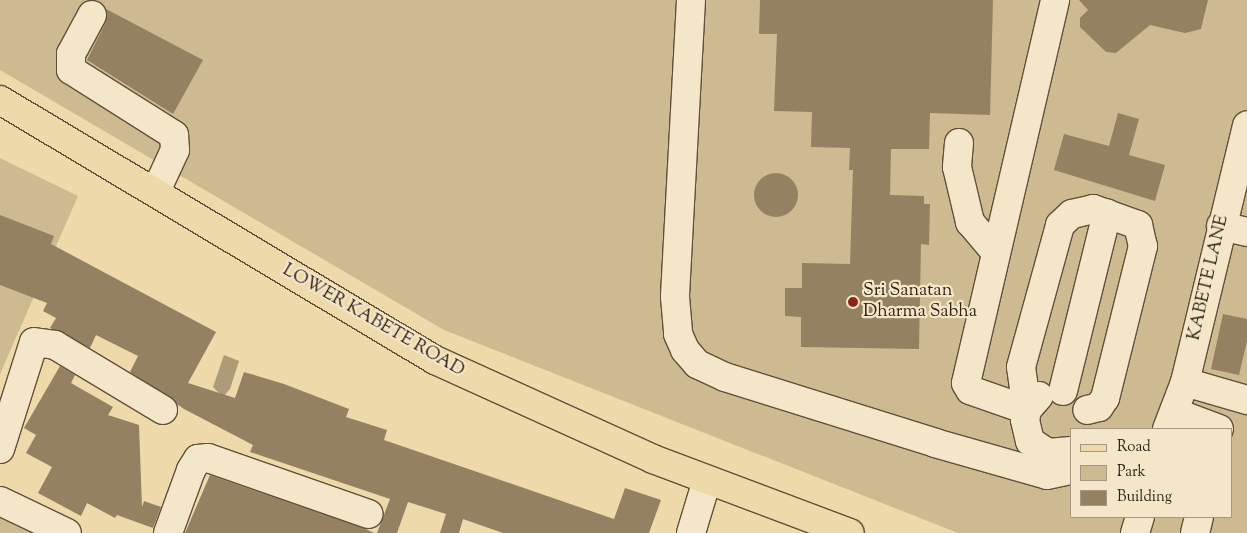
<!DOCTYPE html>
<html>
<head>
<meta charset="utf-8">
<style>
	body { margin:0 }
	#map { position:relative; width:1247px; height:533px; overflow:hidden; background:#eed9ab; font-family:"Sorts Mill Goudy",serif }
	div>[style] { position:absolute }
	.green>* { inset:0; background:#ceba91 }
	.water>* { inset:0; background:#ad9b77 }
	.building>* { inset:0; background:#938162 }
	.round { border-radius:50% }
	.roads { filter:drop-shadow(1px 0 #605039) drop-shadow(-1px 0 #605039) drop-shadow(0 1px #605039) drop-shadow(0 -1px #605039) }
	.minor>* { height:28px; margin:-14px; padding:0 14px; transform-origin:14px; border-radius:14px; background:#f4e6c8 }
	.major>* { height:28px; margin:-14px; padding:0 14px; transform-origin:14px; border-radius:14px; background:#eed9ab }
	.dots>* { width:14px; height:14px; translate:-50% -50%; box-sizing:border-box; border:2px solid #f4e6c8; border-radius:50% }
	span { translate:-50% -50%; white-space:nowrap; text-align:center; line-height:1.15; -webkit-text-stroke:4.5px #f4e6c8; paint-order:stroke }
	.street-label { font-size:18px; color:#302213 }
	.poi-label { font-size:18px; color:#302213 }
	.left { translate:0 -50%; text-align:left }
	.legend { position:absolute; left:1070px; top:428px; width:162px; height:90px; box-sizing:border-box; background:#f4e6c8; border:1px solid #a69880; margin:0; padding:6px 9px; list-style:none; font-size:15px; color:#302213 }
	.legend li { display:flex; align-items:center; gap:10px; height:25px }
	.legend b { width:25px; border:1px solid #a69880 }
</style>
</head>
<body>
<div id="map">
	<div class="green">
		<i style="clip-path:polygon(evenodd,0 0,1247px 0,1247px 533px,958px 533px,444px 330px,0 70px,0 0,1071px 429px,1231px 429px,1231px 517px,1071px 517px,1071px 429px)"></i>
		<i style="clip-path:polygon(0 158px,78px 196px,0 374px)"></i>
		<i style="clip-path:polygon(0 511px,49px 533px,0 533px)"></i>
	</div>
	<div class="water">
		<i style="clip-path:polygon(224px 355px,239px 361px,230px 389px,223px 397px,213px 387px)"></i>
	</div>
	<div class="building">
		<i style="clip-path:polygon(760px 0,993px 0,990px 115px,930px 113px,929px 149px,891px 149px,890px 195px,924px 196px,924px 204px,930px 204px,929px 245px,921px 244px,919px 349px,801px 347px,801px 317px,785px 316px,785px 288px,802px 288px,802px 263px,850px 264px,853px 170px,849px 170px,850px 148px,811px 147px,812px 112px,774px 111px,777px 34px,759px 34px)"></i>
		<i style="clip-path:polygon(1079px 0,1208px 0,1201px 29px,1185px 33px,1150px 25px,1116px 53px,1106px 52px,1080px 27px,1080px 18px,1088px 10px)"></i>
		<i style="clip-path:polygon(106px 9px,203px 60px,173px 114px,87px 60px,106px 22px)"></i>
		<i style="clip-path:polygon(1118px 113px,1139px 119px,1129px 155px,1165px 165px,1155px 201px,1054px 170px,1064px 134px,1109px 146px)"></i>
		<i class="round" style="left:754px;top:173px;width:44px;height:44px"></i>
		<i style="clip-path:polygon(0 215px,54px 236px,51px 244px,216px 332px,188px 383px,235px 398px,244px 372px,284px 384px,349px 409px,346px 417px,387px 430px,384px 440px,614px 519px,625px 488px,661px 500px,649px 533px,503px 533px,463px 519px,459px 533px,440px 533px,446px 514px,408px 502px,397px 533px,377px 533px,390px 499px,250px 452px,253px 445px,184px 409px,130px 372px,138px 356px,96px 335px,90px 348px,50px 328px,56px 318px,43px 311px,47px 303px,0 285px)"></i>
		<i style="clip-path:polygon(1223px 314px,1247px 319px,1247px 341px,1239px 375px,1211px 369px)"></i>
		<i style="clip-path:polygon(60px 366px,75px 375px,71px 383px,113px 407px,108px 415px,139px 425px,142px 507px,144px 501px,161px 507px,153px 528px,117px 515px,115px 518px,87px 503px,81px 516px,38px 493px,52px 467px,26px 453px,36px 435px,24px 428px)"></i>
		<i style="clip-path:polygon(210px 475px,366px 529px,374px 533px,185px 533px)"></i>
	</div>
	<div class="roads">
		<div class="minor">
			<i style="left:691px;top:0;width:297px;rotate:93.1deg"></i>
			<i style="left:675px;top:297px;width:37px;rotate:85deg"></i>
			<i style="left:678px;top:334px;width:17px;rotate:66deg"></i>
			<i style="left:685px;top:350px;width:18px;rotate:49deg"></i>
			<i style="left:697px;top:364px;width:31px;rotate:25deg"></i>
			<i style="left:725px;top:377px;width:220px;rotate:17.4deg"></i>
			<i style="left:935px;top:443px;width:116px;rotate:15.9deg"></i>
			<i style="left:1047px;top:475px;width:25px;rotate:-12deg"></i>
			<i style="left:92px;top:15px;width:44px;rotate:118.3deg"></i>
			<i style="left:71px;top:54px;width:16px;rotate:90deg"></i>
			<i style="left:71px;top:70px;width:122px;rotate:32.3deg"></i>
			<i style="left:174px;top:135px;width:15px;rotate:86deg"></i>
			<i style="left:175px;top:150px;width:45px;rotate:114.9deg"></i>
			<i style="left:959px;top:143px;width:24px;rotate:95deg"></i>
			<i style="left:957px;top:167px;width:57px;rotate:76.7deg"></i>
			<i style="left:970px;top:222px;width:38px;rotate:50deg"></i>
			<i style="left:1221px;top:226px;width:27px;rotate:13deg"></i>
			<i style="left:1185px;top:382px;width:65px;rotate:16.2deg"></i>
			<i style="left:1063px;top:391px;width:183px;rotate:-76.1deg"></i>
			<i style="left:1039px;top:396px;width:18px;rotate:131deg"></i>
			<i style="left:1027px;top:410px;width:10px;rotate:101deg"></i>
			<i style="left:1025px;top:420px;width:22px;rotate:77deg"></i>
			<i style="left:1030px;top:441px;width:22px;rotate:34deg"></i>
			<i style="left:1048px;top:453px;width:23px;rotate:-5deg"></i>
			<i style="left:1027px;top:410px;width:43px;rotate:-97.9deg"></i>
			<i style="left:1021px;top:367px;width:147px;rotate:-74.6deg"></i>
			<i style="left:1060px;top:225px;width:16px;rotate:-43deg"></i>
			<i style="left:1072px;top:214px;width:22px;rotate:-13deg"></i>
			<i style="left:1093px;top:209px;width:48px;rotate:19.6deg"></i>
			<i style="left:1138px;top:225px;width:22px;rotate:77deg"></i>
			<i style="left:1143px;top:246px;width:157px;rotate:104deg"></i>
			<i style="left:1105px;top:398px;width:11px;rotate:124deg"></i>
			<i style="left:1099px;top:407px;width:12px;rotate:166deg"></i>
			<i style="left:1027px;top:410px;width:60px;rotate:-160.7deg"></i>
			<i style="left:970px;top:390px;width:8px;rotate:-120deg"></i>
			<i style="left:966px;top:383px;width:393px;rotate:-76.9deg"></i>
			<i style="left:1174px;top:412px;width:48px;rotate:20.7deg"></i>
			<i style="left:1167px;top:429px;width:50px;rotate:-69deg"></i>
			<i style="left:1185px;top:382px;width:264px;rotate:-76.4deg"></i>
			<i style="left:0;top:449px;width:112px;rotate:-72.4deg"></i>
			<i style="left:34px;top:342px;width:21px;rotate:8deg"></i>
			<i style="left:55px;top:345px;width:126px;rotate:31deg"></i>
			<i style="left:0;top:501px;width:74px;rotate:25.5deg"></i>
			<i style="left:168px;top:533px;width:67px;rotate:-69.9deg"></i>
			<i style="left:191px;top:470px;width:13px;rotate:-58deg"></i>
			<i style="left:198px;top:459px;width:10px;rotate:-6deg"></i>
			<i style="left:208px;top:458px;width:170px;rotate:19.2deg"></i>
			<i style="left:691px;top:533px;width:55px;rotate:-73.2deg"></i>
			<i style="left:1135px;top:533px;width:17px;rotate:-73deg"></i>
			<i style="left:1195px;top:533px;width:16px;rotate:-76deg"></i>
		</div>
		<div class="major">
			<i style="left:0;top:100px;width:507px;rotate:30.87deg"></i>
			<i style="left:435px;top:360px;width:239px;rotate:24.4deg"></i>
			<i style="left:653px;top:459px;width:210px;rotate:20.6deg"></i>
		</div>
	</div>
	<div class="dots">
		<i style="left:853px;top:302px;background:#8f2418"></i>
	</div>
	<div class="street-label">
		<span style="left:1209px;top:278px;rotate:-77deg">KABETE LANE</span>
		<span style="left:373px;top:321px;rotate:30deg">LOWER KABETE ROAD</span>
	</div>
	<div class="poi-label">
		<span class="left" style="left:863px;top:302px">Sri Sanatan<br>Dharma Sabha</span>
	</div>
	<ul class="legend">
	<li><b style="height:6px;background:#eed9ab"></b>Road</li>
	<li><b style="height:14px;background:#ceba91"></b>Park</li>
	<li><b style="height:14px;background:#938162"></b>Building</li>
	</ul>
</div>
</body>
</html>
